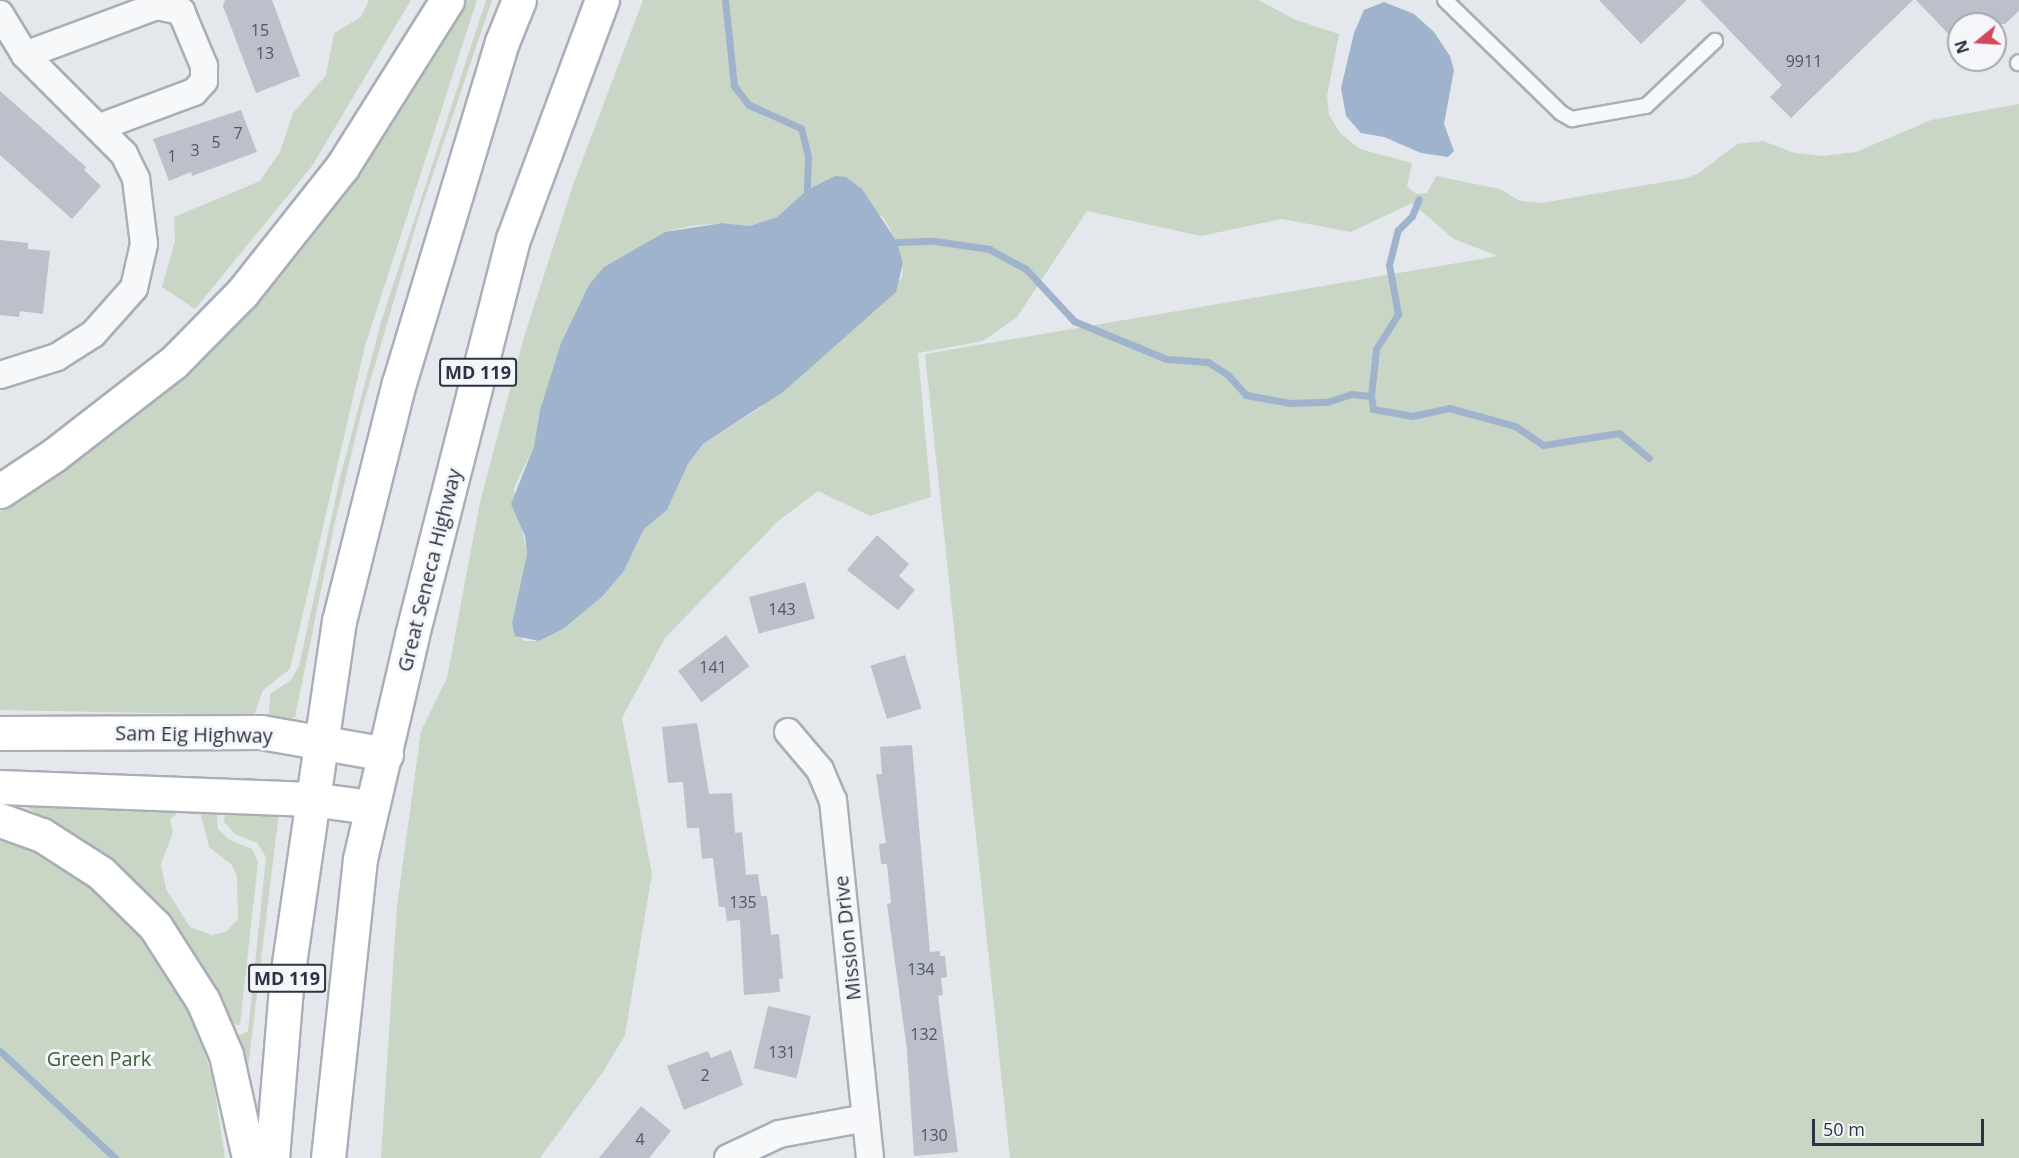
<!DOCTYPE html>
<html>
<head>
<meta charset="utf-8">
<style>
	body { margin:0 }
	#map { position:relative; width:2019px; height:1158px; overflow:hidden; background:#e4e7ec; font-family:"Open Sans",sans-serif }
	div>[style] { position:absolute }
	.green>* { inset:0; background:#c9d6c5 }
	.water>* { inset:0; background:#9fb4cc }
	.stream>* { height:7px; margin:-3.5px; padding:0 3.5px; transform-origin:3.5px; border-radius:3.5px; background:#9fb4cc }
	.building>* { inset:0; background:#bbc0ca; transform-origin:0 0 }
	.roads { filter:drop-shadow(2px 0 #a9aeb7) drop-shadow(-2px 0 #a9aeb7) drop-shadow(0 2px #a9aeb7) drop-shadow(0 -2px #a9aeb7) }
	.lane>* { height:14px; margin:-7px; padding:0 7px; transform-origin:7px; border-radius:7px; background:#f7f8fa }
	.street>* { height:26px; margin:-13px; padding:0 13px; transform-origin:13px; border-radius:13px; background:#f7f8fa }
	.primary>* { height:33px; margin:-16.5px; padding:0 16.5px; transform-origin:16.5px; border-radius:16.5px; background:#fff }
	span { translate:-50% -50%; white-space:nowrap; text-align:center; line-height:1.15; -webkit-text-stroke:6px #f4f6f9; paint-order:stroke }
	.number-label { font-size:16px; color:#4f5766 }
	.number-label span { -webkit-text-stroke-width:0 }
	.shield-label span { padding:2px 4px; background:#f4f6f9; border:2px solid; border-radius:4px; -webkit-text-stroke-width:0 }
	.shield-label { font-size:18px; color:#2b3445; font-weight:700 }
	.street-label { font-size:20px; color:#2b3445 }
	.park-label { font-size:20px; color:#3f6138 }
	.north { position:absolute; left:1947px; top:12px; width:60px; height:60px; box-sizing:border-box; background:#f4f6f9; border:2px solid #a4a8b1; border-radius:50%; rotate:252deg; font-size:16px; font-weight:700; line-height:24px; text-align:center; color:#2b3445 }
	.north::after { content:''; display:block; margin:auto; width:21px; height:27px; background:#d1495b; clip-path:polygon(50% 0,100% 100%,50% 72%,0 100%) }
	.scale { position:absolute; left:1812px; top:1119px; width:172px; height:27px; box-sizing:border-box; border:3px solid #2b3445; border-top:0; padding-left:8px; font-size:18px; line-height:21px; white-space:nowrap; color:#2b3445; -webkit-text-stroke:4px #f4f6f9; paint-order:stroke }
</style>
</head>
<body>
<div id="map">
	<div class="green">
		<i style="clip-path:polygon(369px 0,411px 0,312px 166px,195px 309px,162px 287px,175px 241px,174px 217px,260px 181px,280px 152px,293px 113px,326px 75px,334px 33px,361px 17px)"></i>
		<i style="clip-path:polygon(455px 0,477px 0,365px 346px,290px 669px,263px 690px,254px 715px,0 710px,0 512px,111px 431px)"></i>
		<i style="clip-path:polygon(486px 0,492px 0,420px 212px,364px 402px,335px 522px,295px 717px,289px 720px,269px 716px,270px 694px,291px 680px,299px 666px,341px 474px,381px 322px)"></i>
		<i style="clip-path:polygon(evenodd,643px 0,1258px 0,1296px 20px,1339px 34px,1327px 96px,1329px 115px,1340px 133px,1360px 149px,1412px 163px,1407px 186px,1416px 194px,1427px 193px,1436px 176px,1500px 189px,1520px 201px,1541px 203px,1687px 178px,1699px 173px,1737px 144px,1763px 141px,1795px 153px,1822px 156px,1856px 152px,1931px 120px,2019px 104px,2019px 1158px,1010px 1158px,925px 354px,1498px 256px,1454px 239px,1412px 203px,1351px 232px,1282px 219px,1201px 236px,1087px 211px,1017px 317px,983px 341px,918px 353px,931px 497px,870px 516px,818px 491px,777px 522px,665px 638px,622px 718px,652px 874px,625px 1035px,603px 1072px,540px 1158px,381px 1158px,397px 906px,421px 731px,447px 678px,480px 502px,524px 337px,573px 185px,643px 0,807px 190px,883px 217px,897px 242px,903px 263px,902px 278px,759px 409px,703px 444px,688px 464px,667px 510px,644px 529px,624px 571px,602px 597px,563px 629px,539px 641px,524px 641px,512px 624px,527px 554px,514px 488px,534px 446px,540px 410px,551px 377px,640px 247px,665px 232px,690px 226px,722px 223px,750px 226px,777px 217px,807px 190px)"></i>
		<i style="clip-path:polygon(evenodd,18px 802px,216px 805px,218px 829px,230px 840px,252px 849px,258px 862px,240px 1025px,230px 1024px,202px 967px,171px 922px,95px 850px,18px 802px,181px 809px,200px 811px,209px 847px,232px 865px,237px 876px,238px 919px,226px 932px,212px 935px,190px 927px,166px 889px,161px 864px,173px 832px,170px 820px,181px 809px)"></i>
		<i style="clip-path:polygon(252px 806px,279px 812px,248px 1068px,236px 1037px,248px 1031px,266px 857px,257px 843px,235px 834px,224px 822px,225px 815px,252px 815px)"></i>
		<i style="clip-path:polygon(0 835px,54px 861px,88px 885px,147px 944px,174px 983px,196px 1028px,213px 1079px,225px 1158px,0 1158px)"></i>
	</div>
	<div class="water">
		<i style="clip-path:polygon(1384px 2px,1414px 14px,1434px 32px,1450px 56px,1454px 70px,1444px 124px,1454px 151px,1448px 157px,1421px 153px,1384px 137px,1361px 133px,1346px 116px,1341px 88px,1354px 33px,1364px 10px)"></i>
		<i style="clip-path:polygon(835px 176px,846px 177px,862px 189px,897px 242px,903px 263px,896px 292px,783px 392px,703px 444px,688px 464px,667px 510px,644px 529px,624px 571px,602px 597px,563px 629px,539px 641px,515px 636px,512px 623px,527px 554px,525px 536px,511px 504px,534px 446px,540px 410px,561px 343px,589px 285px,604px 267px,665px 232px,722px 223px,750px 226px,777px 217px,807px 190px)"></i>
	</div>
	<div class="stream">
		<i style="left:725px;top:0;width:86px;rotate:84deg"></i>
		<i style="left:734px;top:86px;width:24px;rotate:52deg"></i>
		<i style="left:749px;top:105px;width:57px;rotate:23.9deg"></i>
		<i style="left:801px;top:128px;width:29px;rotate:76deg"></i>
		<i style="left:808px;top:156px;width:34px;rotate:92deg"></i>
		<i style="left:897px;top:242px;width:38px;rotate:-2deg"></i>
		<i style="left:935px;top:241px;width:55px;rotate:8.4deg"></i>
		<i style="left:989px;top:249px;width:42px;rotate:28.4deg"></i>
		<i style="left:1026px;top:269px;width:71px;rotate:47.3deg"></i>
		<i style="left:1074px;top:321px;width:100px;rotate:22.4deg"></i>
		<i style="left:1166px;top:359px;width:42px;rotate:4.1deg"></i>
		<i style="left:1208px;top:362px;width:24px;rotate:33deg"></i>
		<i style="left:1228px;top:375px;width:27px;rotate:48deg"></i>
		<i style="left:1246px;top:395px;width:45px;rotate:10.3deg"></i>
		<i style="left:1290px;top:403px;width:37px;rotate:-2deg"></i>
		<i style="left:1327px;top:402px;width:25px;rotate:-18deg"></i>
		<i style="left:1351px;top:394px;width:20px;rotate:6deg"></i>
		<i style="left:1371px;top:396px;width:13px;rotate:81deg"></i>
		<i style="left:1373px;top:409px;width:40px;rotate:10deg"></i>
		<i style="left:1412px;top:416px;width:38px;rotate:-12deg"></i>
		<i style="left:1449px;top:408px;width:68px;rotate:15.3deg"></i>
		<i style="left:1515px;top:426px;width:34px;rotate:34deg"></i>
		<i style="left:1543px;top:445px;width:77px;rotate:-9deg"></i>
		<i style="left:1619px;top:433px;width:39px;rotate:40deg"></i>
		<i style="left:1371px;top:396px;width:47px;rotate:-83.9deg"></i>
		<i style="left:1376px;top:349px;width:41px;rotate:-57.8deg"></i>
		<i style="left:1398px;top:314px;width:50px;rotate:-100.4deg"></i>
		<i style="left:1389px;top:265px;width:36px;rotate:-76deg"></i>
		<i style="left:1398px;top:230px;width:20px;rotate:-45deg"></i>
		<i style="left:1412px;top:216px;width:18px;rotate:-68deg"></i>
		<i style="left:0;top:1051px;width:157px;rotate:42.9deg"></i>
	</div>
	<div class="building">
		<i style="clip-path:polygon(225px 0,272px 0,300px 76px,256px 93px,223px 6px)"></i>
		<i style="clip-path:polygon(1599px 0,1687px 0,1641px 44px)"></i>
		<i style="clip-path:polygon(1700px 0,1913px 0,1791px 118px,1770px 97px,1782px 85px)"></i>
		<i style="clip-path:polygon(1916px 0,2019px 0,2019px 11px,2005px 24px,1959px 24px,1959px 45px)"></i>
		<i style="clip-path:polygon(0 91px,86px 167px,84px 170px,101px 186px,72px 219px,0 155px)"></i>
		<i style="clip-path:polygon(241px 110px,257px 152px,192px 176px,191px 172px,169px 181px,153px 139px)"></i>
		<i style="clip-path:polygon(0 240px,28px 243px,28px 249px,50px 251px,43px 314px,20px 311px,19px 317px,0 315px)"></i>
		<i style="clip-path:polygon(877px 535px,909px 564px,899px 576px,915px 590px,898px 610px,847px 570px)"></i>
		<i style="left:805px;top:582px;width:38px;height:58px;rotate:75deg"></i>
		<i style="left:726px;top:635px;width:39px;height:60px;rotate:53deg"></i>
		<i style="left:905px;top:655px;width:56px;height:36px;rotate:73deg"></i>
		<i style="clip-path:polygon(697px 723px,709px 794px,732px 793px,735px 833px,742px 832px,746px 875px,758px 874px,761px 896px,767px 896px,771px 935px,779px 934px,783px 978px,779px 979px,780px 992px,744px 995px,740px 920px,727px 921px,725px 907px,719px 907px,713px 858px,702px 859px,699px 828px,687px 828px,683px 782px,668px 783px,662px 727px)"></i>
		<i style="clip-path:polygon(912px 745px,930px 952px,940px 951px,940px 956px,945px 956px,947px 977px,941px 978px,943px 995px,938px 996px,958px 1152px,914px 1156px,907px 1050px,887px 904px,891px 903px,887px 864px,881px 864px,879px 844px,886px 843px,876px 774px,882px 774px,880px 747px)"></i>
		<i style="left:768px;top:1006px;width:44px;height:64px;rotate:13deg"></i>
		<i style="clip-path:polygon(731px 1050px,743px 1085px,684px 1110px,667px 1066px,708px 1051px,711px 1058px)"></i>
		<i style="clip-path:polygon(641px 1106px,671px 1131px,649px 1158px,599px 1158px)"></i>
	</div>
	<div class="roads">
		<div class="lane">
			<i style="left:1445px;top:0;width:162px;rotate:44.2deg"></i>
			<i style="left:1561px;top:113px;width:13px;rotate:29deg"></i>
			<i style="left:1572px;top:119px;width:75px;rotate:-10deg"></i>
			<i style="left:1646px;top:106px;width:95px;rotate:-43.3deg"></i>
			<i style="left:2018px;top:63px;width:1px;rotate:-45deg"></i>
		</div>
		<div class="street">
			<i style="left:0;top:14px;width:48px;rotate:58.6deg"></i>
			<i style="left:25px;top:55px;width:140px;rotate:45deg"></i>
			<i style="left:124px;top:154px;width:28px;rotate:64deg"></i>
			<i style="left:136px;top:179px;width:65px;rotate:83deg"></i>
			<i style="left:144px;top:244px;width:45px;rotate:102.8deg"></i>
			<i style="left:134px;top:288px;width:62px;rotate:131.7deg"></i>
			<i style="left:93px;top:334px;width:43px;rotate:147.4deg"></i>
			<i style="left:57px;top:357px;width:60px;rotate:162.5deg"></i>
			<i style="left:25px;top:55px;width:141px;rotate:-20.4deg"></i>
			<i style="left:157px;top:6px;width:25px;rotate:12deg"></i>
			<i style="left:181px;top:11px;width:60px;rotate:67.3deg"></i>
			<i style="left:204px;top:66px;width:15px;rotate:90deg"></i>
			<i style="left:204px;top:81px;width:15px;rotate:132deg"></i>
			<i style="left:194px;top:92px;width:100px;rotate:159.6deg"></i>
			<i style="left:788px;top:732px;width:50px;rotate:49.9deg"></i>
			<i style="left:820px;top:770px;width:33px;rotate:67deg"></i>
			<i style="left:833px;top:800px;width:360px;rotate:84.1deg"></i>
			<i style="left:728px;top:1158px;width:56px;rotate:-25.2deg"></i>
			<i style="left:779px;top:1134px;width:88px;rotate:-10.4deg"></i>
		</div>
		<div class="primary">
			<i style="left:0;top:491px;width:65px;rotate:-33.7deg"></i>
			<i style="left:54px;top:455px;width:152px;rotate:-37.8deg"></i>
			<i style="left:174px;top:362px;width:97px;rotate:-45.4deg"></i>
			<i style="left:242px;top:293px;width:161px;rotate:-51.6deg"></i>
			<i style="left:342px;top:167px;width:197px;rotate:-57.8deg"></i>
			<i style="left:0;top:733px;width:261px;rotate:-0.2deg"></i>
			<i style="left:261px;top:732px;width:127px;rotate:10deg"></i>
			<i style="left:0;top:787px;width:311px;rotate:2.2deg"></i>
			<i style="left:311px;top:799px;width:61px;rotate:7.6deg"></i>
			<i style="left:0;top:820px;width:45px;rotate:19.7deg"></i>
			<i style="left:42px;top:835px;width:70px;rotate:32.8deg"></i>
			<i style="left:101px;top:873px;width:76px;rotate:44.5deg"></i>
			<i style="left:155px;top:926px;width:89px;rotate:57.4deg"></i>
			<i style="left:203px;top:1001px;width:59px;rotate:66.9deg"></i>
			<i style="left:226px;top:1055px;width:106px;rotate:77.4deg"></i>
			<i style="left:272px;top:1158px;width:182px;rotate:-85.3deg"></i>
			<i style="left:287px;top:977px;width:360px;rotate:-81.7deg"></i>
			<i style="left:339px;top:621px;width:245px;rotate:-75.9deg"></i>
			<i style="left:399px;top:383px;width:356px;rotate:-73.2deg"></i>
			<i style="left:502px;top:42px;width:45px;rotate:-68deg"></i>
			<i style="left:328px;top:1158px;width:301px;rotate:-83.9deg"></i>
			<i style="left:360px;top:859px;width:230px;rotate:-76.9deg"></i>
			<i style="left:412px;top:635px;width:409px;rotate:-75.7deg"></i>
			<i style="left:513px;top:239px;width:255px;rotate:-69.6deg"></i>
		</div>
	</div>
	<div class="number-label">
		<span style="left:260px;top:30px">15</span>
		<span style="left:265px;top:53px">13</span>
		<span style="left:1804px;top:61px">9911</span>
		<span style="left:238px;top:133px">7</span>
		<span style="left:216px;top:142px">5</span>
		<span style="left:195px;top:150px">3</span>
		<span style="left:172px;top:156px">1</span>
		<span style="left:782px;top:609px">143</span>
		<span style="left:713px;top:667px">141</span>
		<span style="left:743px;top:902px">135</span>
		<span style="left:921px;top:969px">134</span>
		<span style="left:924px;top:1034px">132</span>
		<span style="left:782px;top:1052px">131</span>
		<span style="left:705px;top:1075px">2</span>
		<span style="left:934px;top:1135px">130</span>
		<span style="left:640px;top:1139px">4</span>
	</div>
	<div class="shield-label">
		<span style="left:478px;top:372px">MD 119</span>
		<span style="left:287px;top:978px">MD 119</span>
	</div>
	<div class="street-label">
		<span style="left:429px;top:570px;rotate:-76deg">Great Seneca Highway</span>
		<span style="left:194px;top:734px;rotate:1deg">Sam Eig Highway</span>
		<span style="left:847px;top:938px;rotate:-96deg">Mission Drive</span>
	</div>
	<div class="park-label">
		<span style="left:99px;top:1058px">Green Park</span>
	</div>
	<div class="north">N</div>
	<div class="scale">50 m</div>
</div>
</body>
</html>
